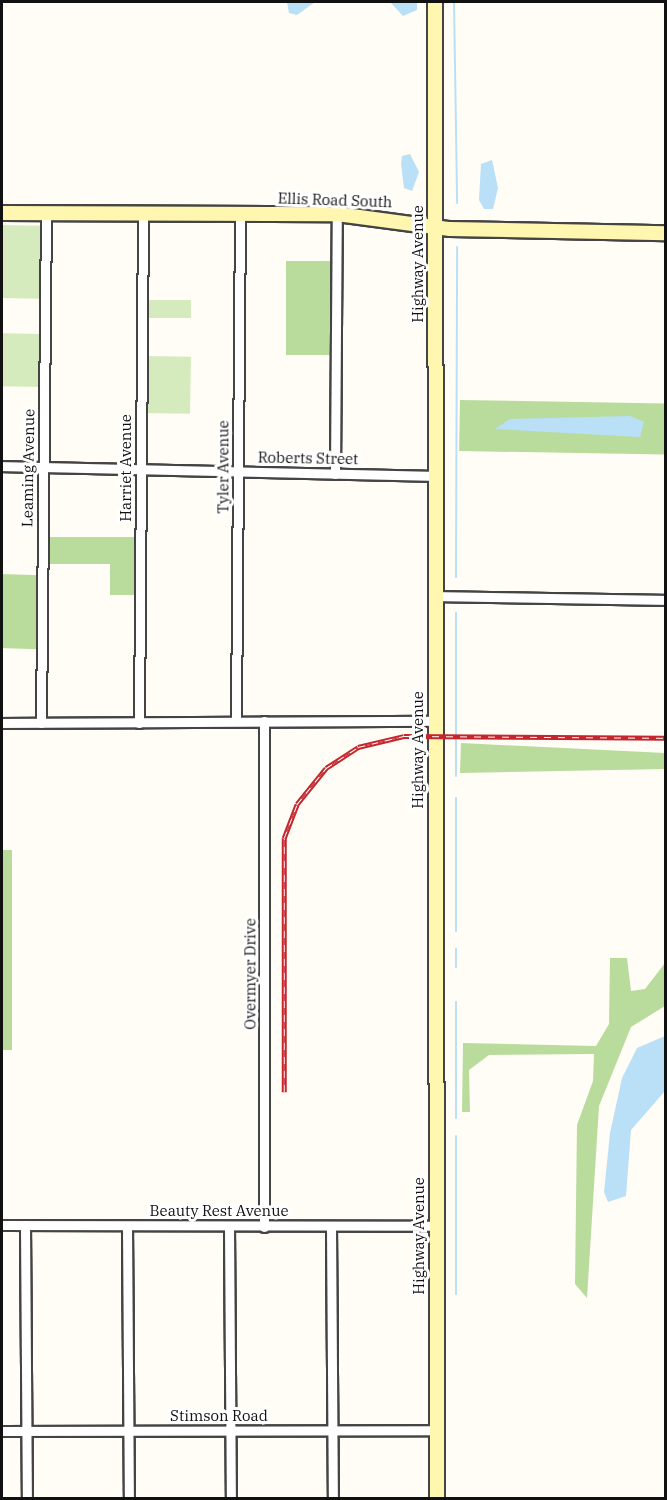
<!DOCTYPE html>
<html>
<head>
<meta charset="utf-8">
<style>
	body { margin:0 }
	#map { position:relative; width:667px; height:1500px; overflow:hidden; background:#fffdf5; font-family:"IBM Plex Serif",serif }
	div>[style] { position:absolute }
	.green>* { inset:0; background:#d5ebbd; transform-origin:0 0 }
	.forest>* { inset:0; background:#b9dc9c; transform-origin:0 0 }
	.water>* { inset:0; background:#b9e0f7 }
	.stream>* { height:2px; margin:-1px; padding:0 1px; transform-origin:1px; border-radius:1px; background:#b9e0f7 }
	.roads { filter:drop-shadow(2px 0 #444) drop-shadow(-2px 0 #444) drop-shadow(0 2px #444) drop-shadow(0 -2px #444) }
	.street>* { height:9px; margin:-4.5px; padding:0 4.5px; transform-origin:4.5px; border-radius:4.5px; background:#fff }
	.secondary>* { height:14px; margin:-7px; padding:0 7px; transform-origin:7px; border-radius:7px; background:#fff6b0 }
	.rail>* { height:4.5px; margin-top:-2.25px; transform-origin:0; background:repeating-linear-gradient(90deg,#fff 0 7px,#c4262e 0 14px); box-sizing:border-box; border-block:2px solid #c4262e }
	span { translate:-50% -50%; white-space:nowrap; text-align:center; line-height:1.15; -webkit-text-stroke:6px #fff; paint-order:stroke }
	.street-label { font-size:15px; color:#111 }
	.frame { position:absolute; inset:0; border:3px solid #111; pointer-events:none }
</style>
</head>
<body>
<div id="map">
	<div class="green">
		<i style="left:2px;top:225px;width:41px;height:73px;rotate:1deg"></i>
		<i style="left:146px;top:300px;width:45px;height:18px"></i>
		<i style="left:42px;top:334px;width:53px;height:40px;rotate:91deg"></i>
		<i style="left:144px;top:356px;width:47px;height:57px;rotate:1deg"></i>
	</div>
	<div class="forest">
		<i style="left:286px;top:261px;width:47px;height:94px"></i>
		<i style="left:460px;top:400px;width:205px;height:51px;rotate:1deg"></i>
		<i style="clip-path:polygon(46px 537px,138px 537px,137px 595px,110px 595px,110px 564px,46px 564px)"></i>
		<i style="left:2px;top:574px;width:38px;height:74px;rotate:2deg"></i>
		<i style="clip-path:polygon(461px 743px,665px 753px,665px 769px,460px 773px)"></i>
		<i style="left:2px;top:850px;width:10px;height:200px"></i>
		<i style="clip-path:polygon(610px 958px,627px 958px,631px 991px,645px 989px,665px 963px,665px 1006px,631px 1027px,599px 1106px,587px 1298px,575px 1284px,577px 1125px,593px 1081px,594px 1054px,489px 1055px,469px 1070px,470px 1112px,462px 1112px,463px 1043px,596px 1046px,609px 1024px)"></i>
	</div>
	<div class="water">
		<i style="clip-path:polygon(287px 2px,315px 2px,297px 15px,289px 13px)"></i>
		<i style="clip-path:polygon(390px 2px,417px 2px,417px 10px,403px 16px)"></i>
		<i style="clip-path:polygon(410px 154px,419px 172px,412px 191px,404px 188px,401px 164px,402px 156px)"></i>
		<i style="clip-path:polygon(492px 160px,498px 188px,493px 209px,484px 209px,479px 200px,481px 164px)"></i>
		<i style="clip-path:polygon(630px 416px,644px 422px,640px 437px,495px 429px,510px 419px)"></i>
		<i style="clip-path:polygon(665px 1036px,665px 1091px,631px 1130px,626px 1196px,608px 1202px,604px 1192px,610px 1133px,622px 1078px,637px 1048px)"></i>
	</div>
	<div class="stream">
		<i style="left:454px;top:2px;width:201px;rotate:89.1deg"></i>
		<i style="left:456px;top:577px;width:330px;rotate:-89.8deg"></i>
		<i style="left:456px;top:613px;width:163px;rotate:90deg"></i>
		<i style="left:456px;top:798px;width:133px;rotate:90deg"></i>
		<i style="left:456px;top:967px;width:18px;rotate:-90deg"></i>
		<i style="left:456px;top:1002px;width:116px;rotate:90deg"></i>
		<i style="left:456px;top:1136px;width:158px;rotate:90deg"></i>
	</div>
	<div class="roads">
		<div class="street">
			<i style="left:2px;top:466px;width:432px;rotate:1.3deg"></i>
			<i style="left:335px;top:474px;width:260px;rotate:-89.6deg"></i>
			<i style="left:435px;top:596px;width:231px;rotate:1deg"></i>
			<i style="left:236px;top:721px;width:508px;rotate:-89.55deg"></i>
			<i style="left:264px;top:721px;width:506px;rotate:90deg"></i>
			<i style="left:2px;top:723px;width:432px;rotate:-0.3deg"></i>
			<i style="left:41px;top:723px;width:510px;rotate:-89.44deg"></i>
			<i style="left:139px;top:723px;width:510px;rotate:-89.55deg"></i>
			<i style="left:2px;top:1225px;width:433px;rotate:0.1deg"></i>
			<i style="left:25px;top:1225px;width:273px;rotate:89.6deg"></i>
			<i style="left:127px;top:1226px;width:272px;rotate:89.6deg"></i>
			<i style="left:229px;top:1227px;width:271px;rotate:89.6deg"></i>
			<i style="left:331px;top:1227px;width:271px;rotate:89.6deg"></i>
			<i style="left:2px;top:1431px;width:434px;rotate:-0.1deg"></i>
		</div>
		<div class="secondary">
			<i style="left:435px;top:2px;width:1496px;rotate:89.92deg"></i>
			<i style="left:2px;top:213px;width:335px;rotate:0.2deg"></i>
			<i style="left:337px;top:214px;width:114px;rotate:7.6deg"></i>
			<i style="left:450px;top:229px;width:216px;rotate:1.1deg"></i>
		</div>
	</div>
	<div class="rail">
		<i style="left:284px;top:1092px;width:254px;rotate:-90deg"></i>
		<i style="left:284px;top:838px;width:36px;rotate:-69deg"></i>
		<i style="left:297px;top:804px;width:46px;rotate:-51.1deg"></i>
		<i style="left:326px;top:768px;width:38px;rotate:-33deg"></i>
		<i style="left:358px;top:747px;width:47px;rotate:-13.4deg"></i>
		<i style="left:404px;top:736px;width:262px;rotate:0.4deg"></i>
	</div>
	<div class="street-label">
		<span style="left:335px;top:200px;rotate:2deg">Ellis Road South</span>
		<span style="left:418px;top:264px;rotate:-90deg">Highway Avenue</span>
		<span style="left:308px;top:458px;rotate:1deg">Roberts Street</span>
		<span style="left:223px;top:467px;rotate:-90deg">Tyler Avenue</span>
		<span style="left:28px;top:468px;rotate:-89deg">Leaming Avenue</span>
		<span style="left:126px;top:468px;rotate:-90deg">Harriet Avenue</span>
		<span style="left:418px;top:750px;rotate:-90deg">Highway Avenue</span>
		<span style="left:250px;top:974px;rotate:-90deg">Overmyer Drive</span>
		<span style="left:219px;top:1211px">Beauty Rest Avenue</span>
		<span style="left:419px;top:1236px;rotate:-90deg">Highway Avenue</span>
		<span style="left:219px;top:1416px">Stimson Road</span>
	</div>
	<div class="frame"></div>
</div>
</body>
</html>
